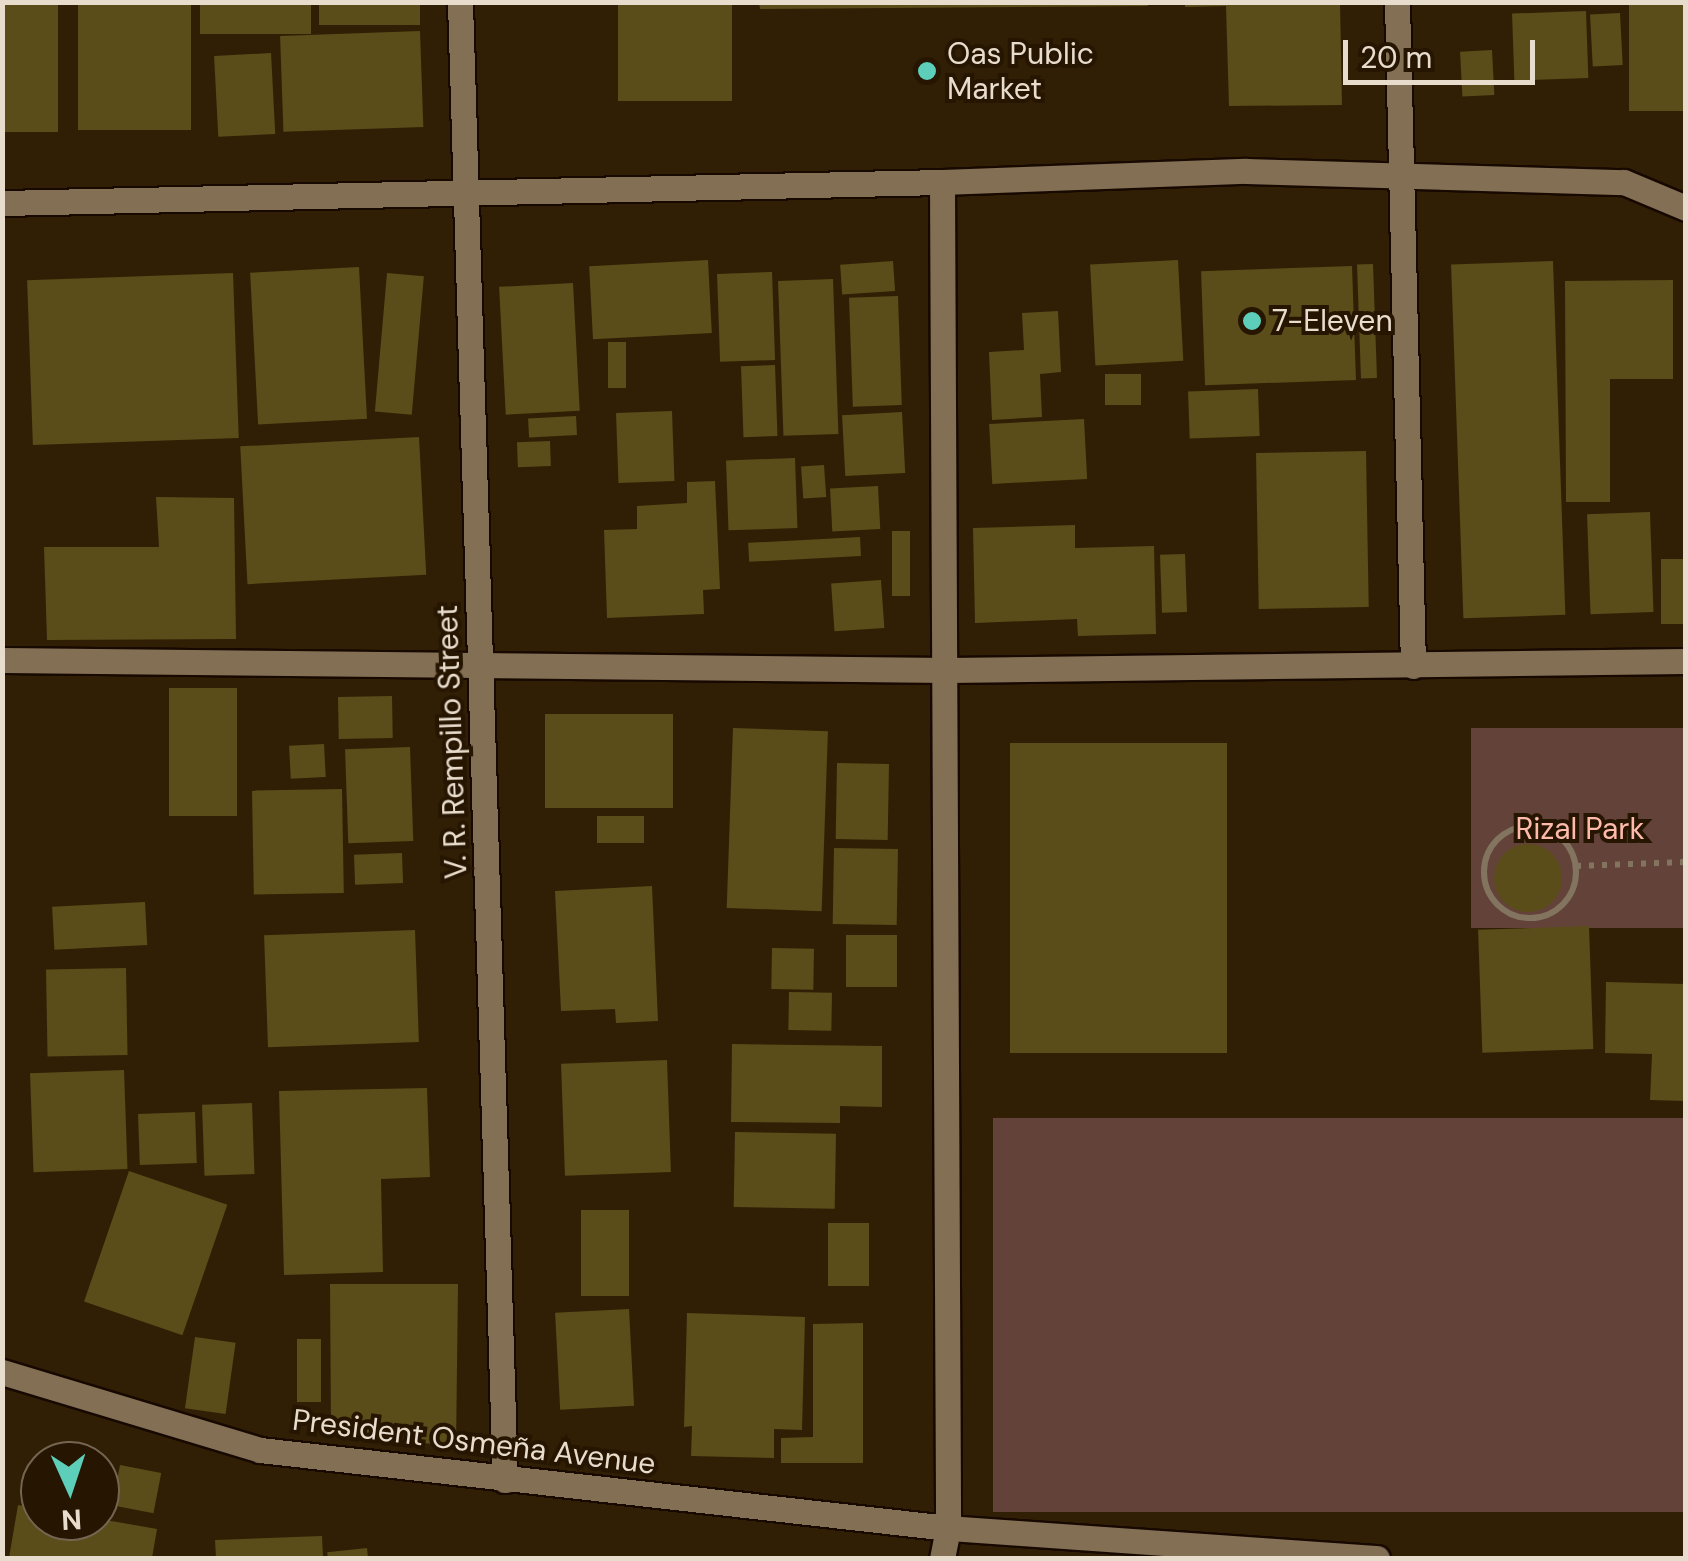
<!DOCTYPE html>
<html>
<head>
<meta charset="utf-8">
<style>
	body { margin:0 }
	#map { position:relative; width:1688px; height:1561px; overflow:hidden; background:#301f05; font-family:"DM Sans",sans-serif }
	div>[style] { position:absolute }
	.green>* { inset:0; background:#63423a; transform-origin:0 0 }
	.building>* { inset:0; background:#5a4d19; transform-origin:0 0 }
	.round { border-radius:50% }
	.path>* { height:6px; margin-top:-3px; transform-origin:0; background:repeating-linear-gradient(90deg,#83745f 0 5px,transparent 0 13px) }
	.path>.ring { margin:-3px; padding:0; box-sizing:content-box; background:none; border:6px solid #83745f; border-radius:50% }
	.roads { filter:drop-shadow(2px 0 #170800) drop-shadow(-2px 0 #170800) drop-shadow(0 2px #170800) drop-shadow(0 -2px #170800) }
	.lane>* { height:25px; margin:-12.5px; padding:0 12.5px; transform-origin:12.5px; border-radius:12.5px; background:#836f53 }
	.street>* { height:25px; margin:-12.5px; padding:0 12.5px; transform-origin:12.5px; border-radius:12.5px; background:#836f53 }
	.secondary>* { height:25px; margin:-12.5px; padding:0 12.5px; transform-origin:12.5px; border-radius:12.5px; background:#836f53 }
	.dots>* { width:28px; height:28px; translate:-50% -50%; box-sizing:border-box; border:5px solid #261500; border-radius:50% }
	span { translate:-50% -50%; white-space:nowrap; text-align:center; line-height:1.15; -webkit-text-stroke:8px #261500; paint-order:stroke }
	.poi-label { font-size:30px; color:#e8dccd }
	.left { translate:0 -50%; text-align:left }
	.street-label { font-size:30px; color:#e8dccd }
	.park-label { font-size:30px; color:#febbac }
	.frame { position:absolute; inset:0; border:5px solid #e8dccd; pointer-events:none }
	.north { position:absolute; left:20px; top:1441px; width:100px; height:100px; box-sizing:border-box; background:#261500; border:2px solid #746552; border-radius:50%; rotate:177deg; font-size:28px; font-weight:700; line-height:40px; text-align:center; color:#e8dccd }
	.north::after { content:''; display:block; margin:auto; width:35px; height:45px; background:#5dceb9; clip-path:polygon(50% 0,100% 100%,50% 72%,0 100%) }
	.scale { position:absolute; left:1343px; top:40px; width:192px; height:45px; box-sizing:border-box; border:5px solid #e8dccd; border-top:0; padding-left:12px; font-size:30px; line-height:35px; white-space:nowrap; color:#e8dccd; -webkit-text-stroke:8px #261500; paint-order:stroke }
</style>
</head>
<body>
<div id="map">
	<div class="green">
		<i style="left:1471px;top:728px;width:214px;height:200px"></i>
		<i style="left:993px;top:1118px;width:692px;height:394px"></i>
	</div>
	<div class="building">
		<i style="left:2px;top:2px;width:56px;height:130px"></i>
		<i style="left:78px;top:2px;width:113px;height:128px"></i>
		<i style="left:200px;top:2px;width:111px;height:32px"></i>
		<i style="left:319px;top:2px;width:101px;height:23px"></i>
		<i style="left:618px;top:2px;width:114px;height:99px"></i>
		<i style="clip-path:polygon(759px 2px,1148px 2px,1148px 6px,760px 9px)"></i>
		<i style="clip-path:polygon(1185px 2px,1340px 2px,1342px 105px,1229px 106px,1226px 6px,1185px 7px)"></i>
		<i style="left:1629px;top:2px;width:57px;height:109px"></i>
		<i style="left:1586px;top:11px;width:67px;height:74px;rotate:88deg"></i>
		<i style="left:1620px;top:13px;width:52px;height:30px;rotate:87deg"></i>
		<i style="left:420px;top:31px;width:96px;height:140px;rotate:88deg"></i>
		<i style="left:1492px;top:50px;width:45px;height:32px;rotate:87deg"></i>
		<i style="left:271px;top:53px;width:81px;height:57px;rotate:87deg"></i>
		<i style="left:708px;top:260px;width:73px;height:119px;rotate:87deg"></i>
		<i style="left:1178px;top:260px;width:101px;height:88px;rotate:87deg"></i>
		<i style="left:893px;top:261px;width:30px;height:53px;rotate:86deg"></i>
		<i style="left:1553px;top:261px;width:354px;height:102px;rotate:88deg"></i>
		<i style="left:1373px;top:264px;width:114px;height:16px;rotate:88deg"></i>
		<i style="left:1352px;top:266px;width:114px;height:151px;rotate:88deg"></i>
		<i style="left:359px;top:267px;width:152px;height:109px;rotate:87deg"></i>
		<i style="left:772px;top:272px;width:88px;height:55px;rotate:88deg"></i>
		<i style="left:233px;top:273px;width:165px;height:206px;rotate:88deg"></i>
		<i style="left:387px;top:273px;width:37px;height:139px;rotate:5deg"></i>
		<i style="left:833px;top:279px;width:155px;height:55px;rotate:88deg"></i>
		<i style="clip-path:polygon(1673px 280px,1673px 379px,1610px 379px,1610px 502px,1566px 502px,1565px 281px)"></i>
		<i style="left:573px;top:283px;width:128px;height:74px;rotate:87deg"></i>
		<i style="left:898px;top:296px;width:109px;height:49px;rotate:88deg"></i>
		<i style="clip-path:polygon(1058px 311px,1061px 372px,1040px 374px,1042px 417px,992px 420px,989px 352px,1024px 350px,1022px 313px)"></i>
		<i style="left:608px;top:342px;width:18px;height:46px"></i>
		<i style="left:775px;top:365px;width:71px;height:34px;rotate:88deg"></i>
		<i style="left:1105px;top:374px;width:36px;height:31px"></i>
		<i style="left:1258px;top:389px;width:47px;height:70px;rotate:88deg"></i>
		<i style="left:672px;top:411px;width:70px;height:56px;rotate:88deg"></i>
		<i style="left:902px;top:412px;width:61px;height:60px;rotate:87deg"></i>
		<i style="left:576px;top:416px;width:19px;height:48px;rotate:87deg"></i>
		<i style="left:1084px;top:419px;width:60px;height:95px;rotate:87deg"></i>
		<i style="left:419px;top:437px;width:138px;height:179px;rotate:87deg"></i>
		<i style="left:550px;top:441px;width:25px;height:33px;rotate:88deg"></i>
		<i style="left:1366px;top:451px;width:156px;height:110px;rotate:89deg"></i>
		<i style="left:795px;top:458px;width:70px;height:69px;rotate:88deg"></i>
		<i style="left:824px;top:465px;width:32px;height:23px;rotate:86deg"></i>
		<i style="clip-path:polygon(715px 481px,720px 589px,703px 590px,704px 614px,607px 618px,604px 530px,637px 529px,637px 506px,687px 503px,687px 482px)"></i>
		<i style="left:878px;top:486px;width:43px;height:48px;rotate:87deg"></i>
		<i style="clip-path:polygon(156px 497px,234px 498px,236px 639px,47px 640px,44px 547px,159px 547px)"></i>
		<i style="left:1650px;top:512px;width:100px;height:63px;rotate:88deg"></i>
		<i style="clip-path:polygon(1075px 525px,1075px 548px,1154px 546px,1156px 634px,1078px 636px,1077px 619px,975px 623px,973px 528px)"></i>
		<i style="left:892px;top:531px;width:18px;height:65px"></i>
		<i style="left:860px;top:537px;width:19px;height:112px;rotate:87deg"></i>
		<i style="left:1185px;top:554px;width:58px;height:25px;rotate:88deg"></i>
		<i style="left:1686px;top:559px;width:65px;height:25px;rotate:90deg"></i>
		<i style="left:881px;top:580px;width:48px;height:50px;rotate:86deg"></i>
		<i style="left:169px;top:688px;width:68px;height:128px"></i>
		<i style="left:392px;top:696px;width:42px;height:54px;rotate:89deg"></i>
		<i style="left:545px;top:714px;width:128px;height:94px"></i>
		<i style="left:733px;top:728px;width:95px;height:180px;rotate:2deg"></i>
		<i style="left:1010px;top:743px;width:217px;height:310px"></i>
		<i style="left:324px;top:744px;width:33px;height:35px;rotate:87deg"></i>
		<i style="left:410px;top:747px;width:94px;height:65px;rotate:88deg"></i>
		<i style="left:837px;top:763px;width:52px;height:76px;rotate:1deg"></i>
		<i style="left:342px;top:789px;width:104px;height:90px;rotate:89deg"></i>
		<i style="left:597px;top:816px;width:47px;height:27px"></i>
		<i class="round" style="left:1494px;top:844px;width:68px;height:68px"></i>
		<i style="left:834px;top:848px;width:64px;height:76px;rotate:1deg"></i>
		<i style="left:402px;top:853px;width:30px;height:48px;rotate:88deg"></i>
		<i style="clip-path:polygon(652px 886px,658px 1021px,616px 1023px,615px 1009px,561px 1011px,555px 891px)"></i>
		<i style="left:145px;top:902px;width:43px;height:93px;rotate:87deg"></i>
		<i style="left:1589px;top:926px;width:123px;height:111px;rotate:88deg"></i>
		<i style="left:415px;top:930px;width:112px;height:151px;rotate:88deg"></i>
		<i style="left:846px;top:935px;width:51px;height:52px"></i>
		<i style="left:772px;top:948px;width:42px;height:41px;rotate:1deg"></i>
		<i style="left:126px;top:968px;width:87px;height:80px;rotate:89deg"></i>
		<i style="clip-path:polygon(1606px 982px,1686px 984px,1686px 1101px,1650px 1100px,1652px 1054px,1605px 1053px)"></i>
		<i style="left:789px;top:992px;width:43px;height:38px;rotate:1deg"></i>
		<i style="clip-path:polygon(732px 1044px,882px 1046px,882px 1107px,840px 1106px,840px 1123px,731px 1122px)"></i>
		<i style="left:667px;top:1060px;width:112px;height:106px;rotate:88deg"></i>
		<i style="left:124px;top:1070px;width:99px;height:94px;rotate:88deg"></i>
		<i style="clip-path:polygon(427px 1088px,430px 1177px,381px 1179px,383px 1272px,284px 1275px,279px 1091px)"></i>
		<i style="left:252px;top:1103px;width:71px;height:50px;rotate:88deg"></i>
		<i style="left:195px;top:1112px;width:51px;height:57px;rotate:88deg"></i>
		<i style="left:735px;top:1132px;width:101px;height:75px;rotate:1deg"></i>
		<i style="left:129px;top:1171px;width:104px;height:138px;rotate:19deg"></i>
		<i style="left:581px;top:1210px;width:48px;height:86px"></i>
		<i style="left:828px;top:1223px;width:41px;height:63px"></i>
		<i style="clip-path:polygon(330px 1284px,458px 1284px,456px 1448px,331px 1428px)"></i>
		<i style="left:629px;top:1309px;width:97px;height:74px;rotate:87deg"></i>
		<i style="clip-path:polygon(687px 1313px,805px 1317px,802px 1430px,774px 1429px,774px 1458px,691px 1456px,692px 1426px,684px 1427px)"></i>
		<i style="clip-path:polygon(863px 1323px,863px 1463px,781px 1463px,781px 1438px,813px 1437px,813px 1324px)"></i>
		<i style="left:195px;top:1337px;width:41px;height:72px;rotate:8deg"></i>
		<i style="left:297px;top:1339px;width:24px;height:63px"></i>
		<i style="left:120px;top:1465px;width:42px;height:41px;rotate:11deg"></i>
		<i style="clip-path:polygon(18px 1505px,40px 1509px,40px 1521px,100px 1519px,157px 1529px,152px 1558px,9px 1558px)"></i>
		<i style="clip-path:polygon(322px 1536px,323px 1558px,216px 1558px,215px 1540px)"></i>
		<i style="left:367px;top:1548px;width:10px;height:40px;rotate:84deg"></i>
	</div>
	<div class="path">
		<i class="ring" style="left:1484px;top:826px;width:86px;height:86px"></i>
		<i style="left:1576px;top:866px;width:110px;rotate:-2.1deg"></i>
	</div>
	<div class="roads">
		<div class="lane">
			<i style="left:948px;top:1528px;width:430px;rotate:4deg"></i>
		</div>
		<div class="street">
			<i style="left:460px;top:2px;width:1479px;rotate:88.26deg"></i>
			<i style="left:1397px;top:2px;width:664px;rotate:88.62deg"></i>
			<i style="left:942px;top:182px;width:1346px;rotate:89.74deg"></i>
			<i style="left:948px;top:1528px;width:31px;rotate:101deg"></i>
			<i style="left:2px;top:660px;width:945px;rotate:0.61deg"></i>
			<i style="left:947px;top:670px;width:739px;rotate:-0.7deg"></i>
			<i style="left:2px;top:1372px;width:270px;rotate:16.8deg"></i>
			<i style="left:260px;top:1450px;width:692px;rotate:6.47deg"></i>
		</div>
		<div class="secondary">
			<i style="left:2px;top:203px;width:940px;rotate:-1.28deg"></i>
			<i style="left:942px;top:182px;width:304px;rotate:-2.1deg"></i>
			<i style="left:1246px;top:171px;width:378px;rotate:1.7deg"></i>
			<i style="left:1624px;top:182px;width:67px;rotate:22.8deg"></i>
		</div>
	</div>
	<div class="dots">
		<i style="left:927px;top:71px;background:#5dceb9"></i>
		<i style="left:1252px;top:321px;background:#5dceb9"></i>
	</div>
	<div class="poi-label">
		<span class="left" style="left:947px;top:71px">Oas Public<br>Market</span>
		<span class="left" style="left:1272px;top:321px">7-Eleven</span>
	</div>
	<div class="street-label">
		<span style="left:452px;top:742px;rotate:-92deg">V. R. Rempillo Street</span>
		<span style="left:474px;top:1442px;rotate:7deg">President Osmeña Avenue</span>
	</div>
	<div class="park-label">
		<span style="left:1580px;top:829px">Rizal Park</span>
	</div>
	<div class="frame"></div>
	<div class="north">N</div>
	<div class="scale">20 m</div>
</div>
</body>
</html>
